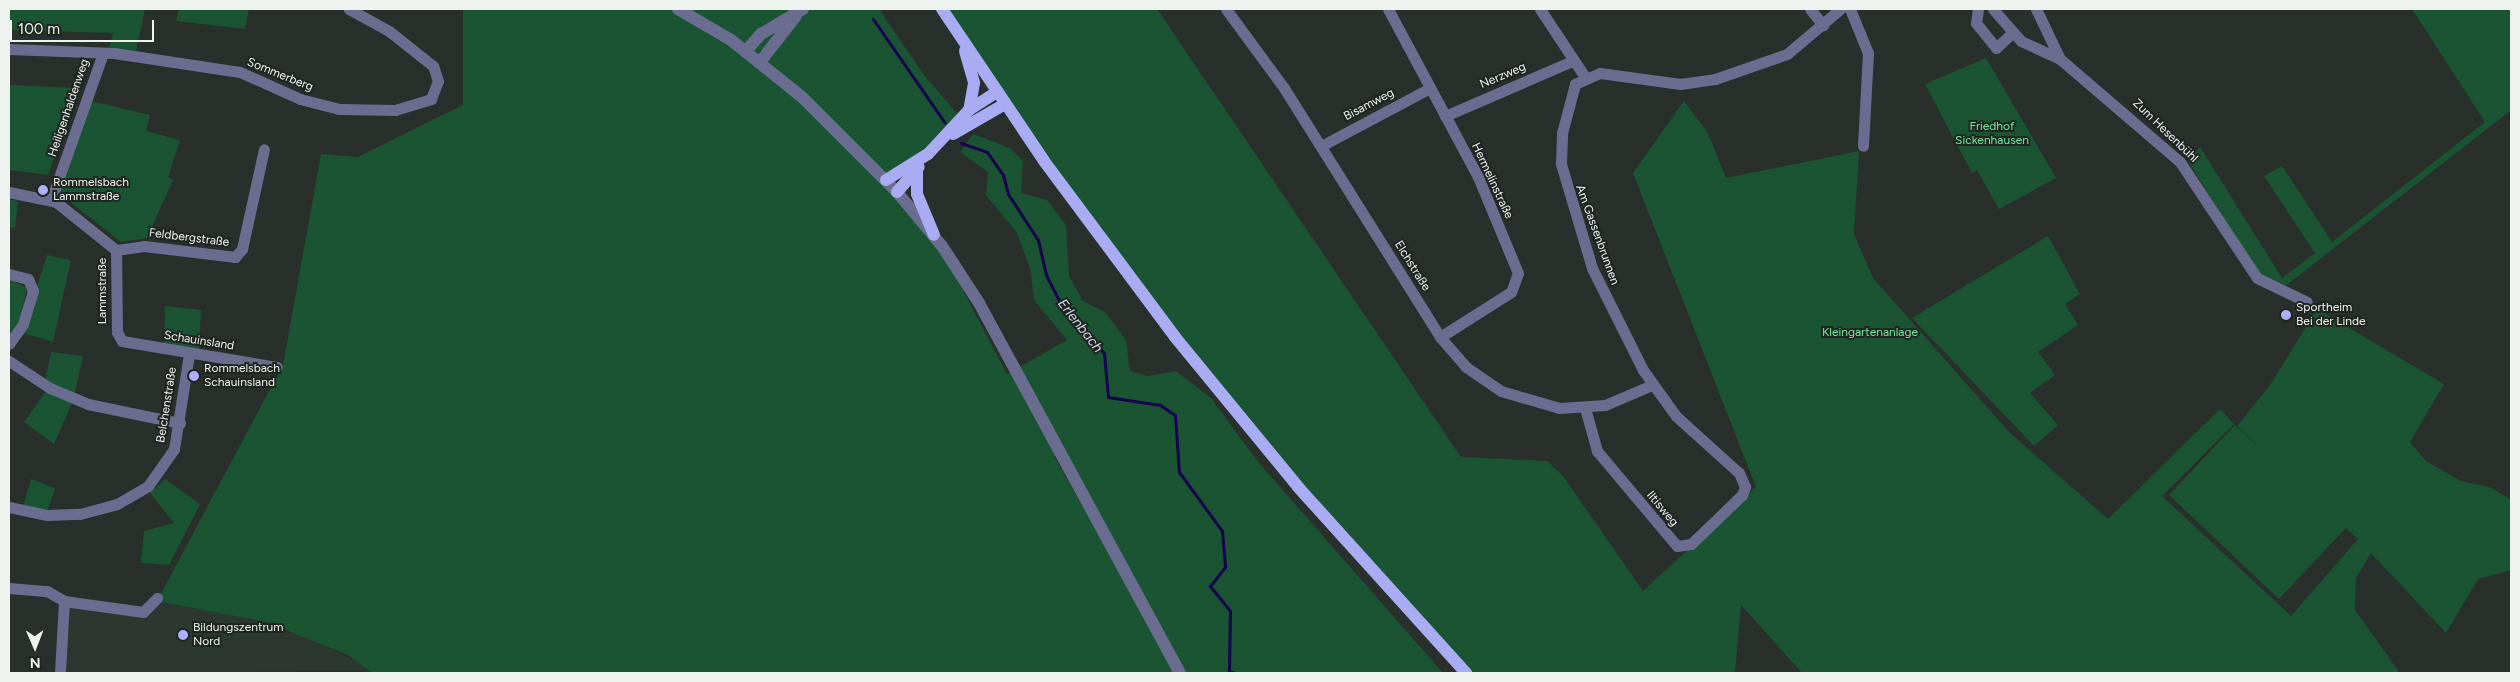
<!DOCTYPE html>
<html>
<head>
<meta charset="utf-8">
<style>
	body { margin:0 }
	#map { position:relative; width:2520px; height:682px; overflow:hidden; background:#292f2a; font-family:Figtree,sans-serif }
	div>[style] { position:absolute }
	.built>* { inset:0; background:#2c382f }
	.green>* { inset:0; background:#1a5433 }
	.stream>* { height:3px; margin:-1.5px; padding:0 1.5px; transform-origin:1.5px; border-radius:1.5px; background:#18044f }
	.minor>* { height:11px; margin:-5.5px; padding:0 5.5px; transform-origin:5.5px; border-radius:5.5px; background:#6b6d90 }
	.tertiary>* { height:12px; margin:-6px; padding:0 6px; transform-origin:6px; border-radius:6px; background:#6b6d90 }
	.primary>* { height:12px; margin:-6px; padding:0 6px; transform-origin:6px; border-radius:6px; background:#a9abf3 }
	.dots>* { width:14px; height:14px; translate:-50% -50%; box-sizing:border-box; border:2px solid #1f2521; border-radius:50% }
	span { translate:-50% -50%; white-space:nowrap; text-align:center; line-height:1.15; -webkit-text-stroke:4px #1f2521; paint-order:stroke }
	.street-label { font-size:12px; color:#eff3f0 }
	.park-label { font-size:12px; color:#73eba0 }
	.poi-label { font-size:12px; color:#eff3f0 }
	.left { translate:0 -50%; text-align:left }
	.water-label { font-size:14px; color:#d4d6ec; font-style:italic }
	.frame { position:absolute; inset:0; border:10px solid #eff3f0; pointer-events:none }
	.north { position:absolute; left:10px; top:622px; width:50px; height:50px; -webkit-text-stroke:4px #1f2521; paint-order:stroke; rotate:179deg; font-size:14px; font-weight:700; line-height:20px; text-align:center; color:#eff3f0 }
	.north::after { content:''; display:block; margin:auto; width:18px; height:22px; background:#eff3f0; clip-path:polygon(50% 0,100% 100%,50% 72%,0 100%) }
	.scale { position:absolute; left:10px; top:20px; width:144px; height:22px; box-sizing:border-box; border:2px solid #eff3f0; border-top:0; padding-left:6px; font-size:15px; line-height:18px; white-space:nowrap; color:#eff3f0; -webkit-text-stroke:4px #1f2521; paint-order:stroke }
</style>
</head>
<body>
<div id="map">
	<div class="built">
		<i style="clip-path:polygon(64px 601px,140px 612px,157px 601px,246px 617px,313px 639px,374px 671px,60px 673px)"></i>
	</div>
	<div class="green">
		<i style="clip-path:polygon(9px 9px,145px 9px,136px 52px,109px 49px,113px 33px,9px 30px)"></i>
		<i style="clip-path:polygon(179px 9px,249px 9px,245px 29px,176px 21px)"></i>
		<i style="clip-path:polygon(463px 9px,879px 9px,924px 75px,965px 123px,890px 176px,934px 235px,1007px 374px,1067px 340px,1034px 300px,1030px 268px,1017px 233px,986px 195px,988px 172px,960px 152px,973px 134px,1010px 148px,1023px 161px,1021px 193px,1047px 200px,1066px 225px,1069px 276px,1083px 301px,1105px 312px,1126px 340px,1130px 371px,1147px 376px,1176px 371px,1211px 398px,1259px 463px,1443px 673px,1186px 673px,1062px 452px,1054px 456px,1177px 673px,372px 673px,348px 655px,266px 622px,157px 601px,283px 365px,321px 154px,358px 157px,463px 105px)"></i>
		<i style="clip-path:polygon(942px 9px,1157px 9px,1461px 457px,1547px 461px,1563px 476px,1643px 591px,1756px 487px,1633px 173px,1684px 101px,1708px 133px,1726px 178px,1859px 151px,1854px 234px,1873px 278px,2009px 432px,2108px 519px,2220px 409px,2234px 424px,2162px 496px,2291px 616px,2358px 539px,2346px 528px,2279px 599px,2169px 495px,2235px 425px,2268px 455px,2237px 426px,2270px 385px,2317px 309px,2444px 384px,2410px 442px,2426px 461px,2461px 481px,2492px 488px,2511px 500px,2511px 570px,2478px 579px,2446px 633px,2371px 553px,2356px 578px,2355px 610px,2400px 673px,1802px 673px,1741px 605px,1735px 673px,1466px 673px,1175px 337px)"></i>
		<i style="clip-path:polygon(2412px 9px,2511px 9px,2510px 111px,2284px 287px,2259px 275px,2188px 161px,2200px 147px,2282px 278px,2315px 253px,2264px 176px,2282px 166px,2332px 242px,2485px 122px)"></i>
		<i style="clip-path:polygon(1986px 58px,2056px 178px,1999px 209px,1977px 170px,1972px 173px,1925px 84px)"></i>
		<i style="clip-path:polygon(9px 85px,78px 88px,48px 175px,9px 170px)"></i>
		<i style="clip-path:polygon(91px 101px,150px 115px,146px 131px,180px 140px,168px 177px,173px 180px,147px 238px,121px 242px,60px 194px)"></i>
		<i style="clip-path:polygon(9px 199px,18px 201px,15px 228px,9px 227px)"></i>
		<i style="clip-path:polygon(2048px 236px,2080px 294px,2065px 304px,2078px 325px,2038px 352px,2055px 375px,2030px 393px,2058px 425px,2034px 446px,1912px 318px)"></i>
		<i style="clip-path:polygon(47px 255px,71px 260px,53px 342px,22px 333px)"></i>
		<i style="clip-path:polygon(9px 279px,27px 288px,20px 319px,9px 336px)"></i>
		<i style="clip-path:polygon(165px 306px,201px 310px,199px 349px,164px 344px)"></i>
		<i style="clip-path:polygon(51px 352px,83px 356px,74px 397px,45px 381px)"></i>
		<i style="clip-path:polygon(47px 390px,72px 403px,54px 444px,24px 422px)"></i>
		<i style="clip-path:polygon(31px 479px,55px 488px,47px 512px,23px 507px)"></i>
		<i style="clip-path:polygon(165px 479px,200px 504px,169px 565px,141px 563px,144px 531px,174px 523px,150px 493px)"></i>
	</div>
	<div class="stream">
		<i style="left:873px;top:19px;width:126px;rotate:55.3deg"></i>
		<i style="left:961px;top:143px;width:28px;rotate:19deg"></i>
		<i style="left:987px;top:152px;width:28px;rotate:55deg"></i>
		<i style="left:1003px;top:175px;width:20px;rotate:75deg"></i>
		<i style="left:1008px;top:194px;width:55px;rotate:56.9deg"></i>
		<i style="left:1038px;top:240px;width:36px;rotate:77deg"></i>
		<i style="left:1046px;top:275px;width:37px;rotate:63deg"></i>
		<i style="left:1063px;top:308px;width:61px;rotate:47.7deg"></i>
		<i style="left:1104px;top:353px;width:44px;rotate:84.8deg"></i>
		<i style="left:1108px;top:397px;width:53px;rotate:8.7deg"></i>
		<i style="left:1160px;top:405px;width:18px;rotate:34deg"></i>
		<i style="left:1175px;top:415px;width:57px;rotate:86deg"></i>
		<i style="left:1179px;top:472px;width:73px;rotate:53.9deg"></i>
		<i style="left:1222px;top:531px;width:36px;rotate:85deg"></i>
		<i style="left:1225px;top:567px;width:24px;rotate:128deg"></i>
		<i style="left:1210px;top:586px;width:32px;rotate:51deg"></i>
		<i style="left:1230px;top:611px;width:60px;rotate:91deg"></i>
		<i style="left:1229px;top:671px;width:6px;rotate:18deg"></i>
	</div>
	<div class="minor">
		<i style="left:1226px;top:9px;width:98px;rotate:53.7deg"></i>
		<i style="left:1284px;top:88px;width:294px;rotate:57.9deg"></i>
		<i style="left:1440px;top:337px;width:40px;rotate:49deg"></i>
		<i style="left:1466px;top:367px;width:42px;rotate:34.4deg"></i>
		<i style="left:1501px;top:391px;width:60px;rotate:16.3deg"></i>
		<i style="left:1559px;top:408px;width:46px;rotate:-3.7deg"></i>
		<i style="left:1605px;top:405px;width:51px;rotate:-23.1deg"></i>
		<i style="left:1388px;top:9px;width:191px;rotate:61.8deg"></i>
		<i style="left:1478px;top:177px;width:104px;rotate:67.4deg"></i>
		<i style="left:1518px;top:273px;width:20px;rotate:110deg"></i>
		<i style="left:1511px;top:292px;width:84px;rotate:147.6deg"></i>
		<i style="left:1540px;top:9px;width:82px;rotate:56.5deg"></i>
		<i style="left:1810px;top:9px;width:21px;rotate:51deg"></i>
		<i style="left:1850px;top:9px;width:48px;rotate:67.8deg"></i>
		<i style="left:1868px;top:53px;width:93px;rotate:93.1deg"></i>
		<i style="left:1978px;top:9px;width:14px;rotate:98deg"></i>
		<i style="left:1976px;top:23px;width:32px;rotate:51deg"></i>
		<i style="left:1996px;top:48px;width:23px;rotate:-43deg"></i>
		<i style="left:1993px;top:9px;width:43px;rotate:48.8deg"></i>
		<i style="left:2021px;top:41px;width:43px;rotate:24.8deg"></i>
		<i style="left:2036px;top:9px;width:55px;rotate:64.4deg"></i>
		<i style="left:2060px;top:59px;width:158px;rotate:40.6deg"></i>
		<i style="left:2180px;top:162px;width:139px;rotate:56.4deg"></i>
		<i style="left:2257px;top:278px;width:55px;rotate:25.6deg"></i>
		<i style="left:9px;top:49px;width:105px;rotate:2.2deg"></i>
		<i style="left:114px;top:53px;width:127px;rotate:8.6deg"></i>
		<i style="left:240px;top:72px;width:66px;rotate:24.2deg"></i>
		<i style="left:300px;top:99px;width:40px;rotate:14.4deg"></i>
		<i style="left:339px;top:109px;width:56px;rotate:1deg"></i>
		<i style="left:395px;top:110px;width:38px;rotate:-17deg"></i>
		<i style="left:431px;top:99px;width:19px;rotate:-69deg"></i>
		<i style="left:438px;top:81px;width:16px;rotate:-108deg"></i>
		<i style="left:433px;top:66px;width:56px;rotate:-141.5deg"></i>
		<i style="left:389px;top:31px;width:46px;rotate:-151.2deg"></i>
		<i style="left:1445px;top:116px;width:138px;rotate:-23.4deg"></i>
		<i style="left:1321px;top:146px;width:123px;rotate:-28deg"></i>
		<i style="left:9px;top:192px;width:48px;rotate:12deg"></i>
		<i style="left:56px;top:202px;width:77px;rotate:38.7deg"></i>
		<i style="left:116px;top:250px;width:82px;rotate:89.3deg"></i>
		<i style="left:117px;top:332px;width:10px;rotate:61deg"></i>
		<i style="left:122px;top:341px;width:157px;rotate:9.5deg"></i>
		<i style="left:51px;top:200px;width:156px;rotate:-70.5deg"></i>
		<i style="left:116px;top:250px;width:28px;rotate:-8deg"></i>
		<i style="left:144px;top:246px;width:92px;rotate:6.9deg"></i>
		<i style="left:235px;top:257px;width:11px;rotate:-49deg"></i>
		<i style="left:242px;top:249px;width:102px;rotate:-77.6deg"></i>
		<i style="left:9px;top:274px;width:20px;rotate:15deg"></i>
		<i style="left:28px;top:279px;width:13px;rotate:67deg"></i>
		<i style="left:33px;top:291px;width:34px;rotate:107deg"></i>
		<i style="left:23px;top:324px;width:24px;rotate:125deg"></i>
		<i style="left:9px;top:361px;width:49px;rotate:33.4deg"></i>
		<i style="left:50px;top:388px;width:41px;rotate:22.8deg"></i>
		<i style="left:88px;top:404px;width:94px;rotate:11.7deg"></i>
		<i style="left:1585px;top:408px;width:45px;rotate:74.4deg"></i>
		<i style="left:1597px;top:451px;width:124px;rotate:49.9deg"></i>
		<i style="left:1677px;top:546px;width:14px;rotate:-8deg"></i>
		<i style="left:1691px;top:544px;width:71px;rotate:-43.9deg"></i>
		<i style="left:1742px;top:495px;width:9px;rotate:-69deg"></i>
		<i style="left:1745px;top:487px;width:15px;rotate:-113deg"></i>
		<i style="left:1739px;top:473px;width:85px;rotate:-137.9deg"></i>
		<i style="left:1676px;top:416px;width:57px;rotate:-125.7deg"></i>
		<i style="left:1643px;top:370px;width:114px;rotate:-116.6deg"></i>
		<i style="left:1592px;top:268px;width:109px;rotate:-106.6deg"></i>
		<i style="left:1561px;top:164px;width:31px;rotate:-88deg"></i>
		<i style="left:1562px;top:133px;width:51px;rotate:-75.1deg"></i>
		<i style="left:1575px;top:84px;width:27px;rotate:-24deg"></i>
		<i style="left:1600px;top:73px;width:81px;rotate:7.8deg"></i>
		<i style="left:1680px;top:84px;width:35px;rotate:-8deg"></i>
		<i style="left:1715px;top:79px;width:76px;rotate:-19.1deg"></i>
		<i style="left:1787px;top:54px;width:70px;rotate:-40.3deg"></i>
		<i style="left:9px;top:507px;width:39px;rotate:12deg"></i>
		<i style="left:47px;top:515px;width:33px;rotate:-2deg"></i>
		<i style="left:80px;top:514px;width:38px;rotate:-15deg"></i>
		<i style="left:117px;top:504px;width:36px;rotate:-30deg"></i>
		<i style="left:148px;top:486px;width:45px;rotate:-54.9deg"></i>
		<i style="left:174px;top:449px;width:96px;rotate:-81deg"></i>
		<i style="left:9px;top:588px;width:38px;rotate:5deg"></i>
		<i style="left:47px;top:591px;width:20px;rotate:30deg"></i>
		<i style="left:64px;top:601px;width:72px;rotate:93.2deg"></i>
		<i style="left:64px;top:601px;width:80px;rotate:7.9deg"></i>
		<i style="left:143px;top:612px;width:20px;rotate:-45deg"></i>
	</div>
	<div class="tertiary">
		<i style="left:678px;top:9px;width:61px;rotate:30.3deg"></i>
		<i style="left:731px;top:40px;width:91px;rotate:38.8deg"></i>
		<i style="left:802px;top:97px;width:134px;rotate:45deg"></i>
		<i style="left:897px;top:192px;width:70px;rotate:50.2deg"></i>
		<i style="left:942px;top:246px;width:68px;rotate:57deg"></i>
		<i style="left:979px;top:303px;width:421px;rotate:61.5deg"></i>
		<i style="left:746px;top:51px;width:23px;rotate:-49deg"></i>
		<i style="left:761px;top:34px;width:49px;rotate:-30.8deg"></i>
		<i style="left:760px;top:62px;width:58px;rotate:-52deg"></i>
	</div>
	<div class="primary">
		<i style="left:942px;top:9px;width:183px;rotate:56.1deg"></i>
		<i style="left:1044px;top:161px;width:219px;rotate:53.3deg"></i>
		<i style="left:1175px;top:337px;width:194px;rotate:50.6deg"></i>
		<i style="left:1298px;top:487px;width:251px;rotate:47.9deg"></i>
		<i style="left:965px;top:51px;width:33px;rotate:74deg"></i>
		<i style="left:974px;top:83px;width:27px;rotate:100deg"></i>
		<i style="left:953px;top:134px;width:60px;rotate:-30deg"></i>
		<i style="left:917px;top:170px;width:24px;rotate:90deg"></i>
		<i style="left:917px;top:194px;width:44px;rotate:67.5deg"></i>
		<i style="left:886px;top:180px;width:49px;rotate:-31.8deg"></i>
		<i style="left:928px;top:154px;width:60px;rotate:-47deg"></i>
		<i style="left:969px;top:110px;width:33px;rotate:-33deg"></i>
		<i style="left:897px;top:192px;width:33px;rotate:-49deg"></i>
	</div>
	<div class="dots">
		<i style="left:43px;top:190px;background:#adaffb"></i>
		<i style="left:2286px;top:315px;background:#adaffb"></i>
		<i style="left:194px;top:376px;background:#adaffb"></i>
		<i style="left:183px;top:635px;background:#adaffb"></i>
	</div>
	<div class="street-label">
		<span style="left:280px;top:75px;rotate:22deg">Sommerberg</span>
		<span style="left:1503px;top:76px;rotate:-23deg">Nerzweg</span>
		<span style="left:1369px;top:105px;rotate:-28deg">Bisamweg</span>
		<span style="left:69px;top:108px;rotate:-71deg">Heiligenhaldenweg</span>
		<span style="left:2165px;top:131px;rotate:44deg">Zum Hesenbühl</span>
		<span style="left:1492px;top:181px;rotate:65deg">Hermelinstraße</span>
		<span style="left:1597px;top:235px;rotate:70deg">Am Gassenbrunnen</span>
		<span style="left:189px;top:238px;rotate:7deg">Feldbergstraße</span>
		<span style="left:1412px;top:266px;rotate:58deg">Elchstraße</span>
		<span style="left:103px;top:291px;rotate:-90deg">Lammstraße</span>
		<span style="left:199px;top:341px;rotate:9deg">Schauinsland</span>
		<span style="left:167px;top:405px;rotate:-81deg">Belchenstraße</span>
		<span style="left:1662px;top:509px;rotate:50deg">Iltisweg</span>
	</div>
	<div class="park-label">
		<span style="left:1992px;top:134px">Friedhof<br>Sickenhausen</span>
		<span style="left:1870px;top:333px">Kleingartenanlage</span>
	</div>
	<div class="poi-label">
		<span class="left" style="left:53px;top:190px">Rommelsbach<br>Lammstraße</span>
		<span class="left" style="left:2296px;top:315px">Sportheim<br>Bei der Linde</span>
		<span class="left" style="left:204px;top:376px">Rommelsbach<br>Schauinsland</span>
		<span class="left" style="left:193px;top:635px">Bildungszentrum<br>Nord</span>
	</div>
	<div class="water-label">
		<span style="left:1080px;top:326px;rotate:52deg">Erlenbach</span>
	</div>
	<div class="frame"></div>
	<div class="north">N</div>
	<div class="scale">100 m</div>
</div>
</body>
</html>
